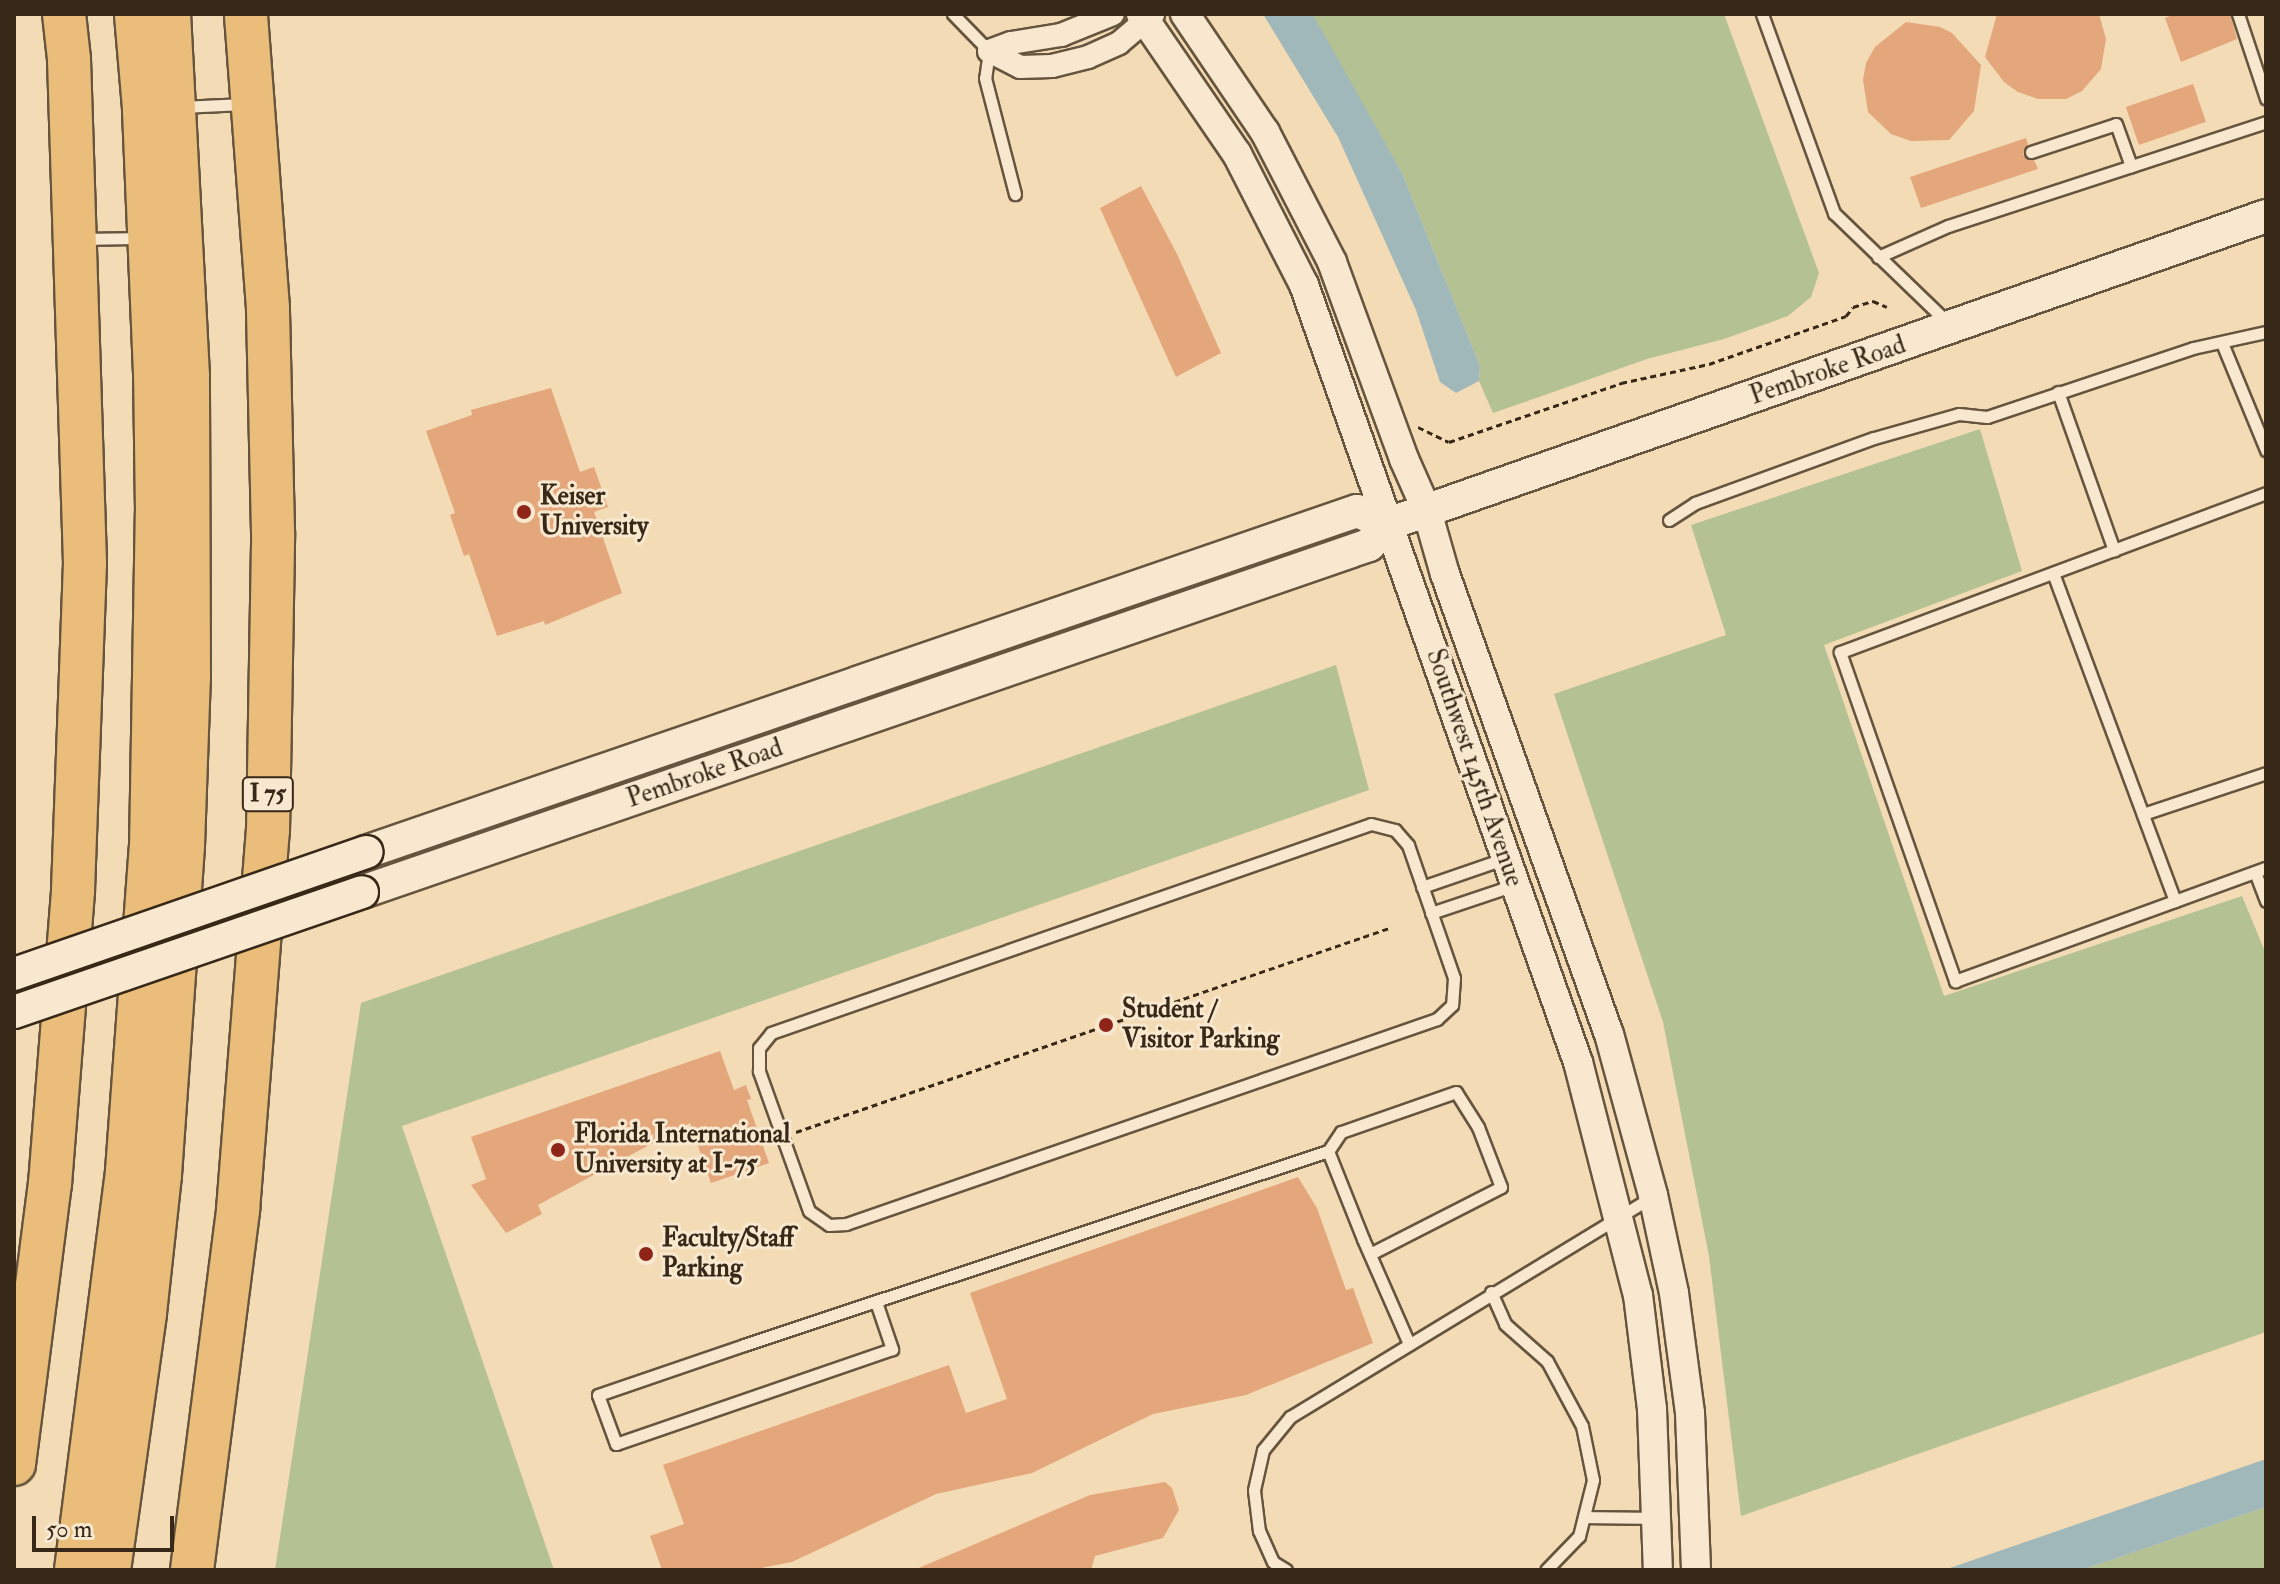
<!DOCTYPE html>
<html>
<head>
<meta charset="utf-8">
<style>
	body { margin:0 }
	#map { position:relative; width:2280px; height:1584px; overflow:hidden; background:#f3dbb5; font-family:"IM FELL Double Pica",serif }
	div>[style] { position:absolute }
	.green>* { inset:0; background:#b4c192 }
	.water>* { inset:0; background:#a1b8ba }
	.building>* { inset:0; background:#e4a77b; transform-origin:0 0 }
	.path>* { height:3px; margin-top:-1.5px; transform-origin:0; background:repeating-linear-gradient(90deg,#372817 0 6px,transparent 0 10px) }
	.roads { filter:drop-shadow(2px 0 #66553e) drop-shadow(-2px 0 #66553e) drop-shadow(0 2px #66553e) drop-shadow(0 -2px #66553e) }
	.service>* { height:11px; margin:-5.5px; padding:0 5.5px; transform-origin:5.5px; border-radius:5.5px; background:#f7e8cf }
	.minor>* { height:22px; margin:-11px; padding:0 11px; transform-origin:11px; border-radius:11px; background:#f7e8cf }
	.tertiary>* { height:28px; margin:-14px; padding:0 14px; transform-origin:14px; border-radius:14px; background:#f7e8cf }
	.secondary>* { height:32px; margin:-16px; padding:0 16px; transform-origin:16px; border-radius:16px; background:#f7e8cf }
	.motorway>* { height:42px; margin:-21px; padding:0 21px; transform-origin:21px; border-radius:21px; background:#eabe7a }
	.bridges { filter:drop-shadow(2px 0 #372817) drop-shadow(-2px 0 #372817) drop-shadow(0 2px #372817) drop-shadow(0 -2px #372817) }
	.secondary-bridge>* { height:32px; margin:-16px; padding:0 16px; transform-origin:16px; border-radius:16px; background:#f7e8cf }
	.dots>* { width:22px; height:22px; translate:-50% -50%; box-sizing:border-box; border:4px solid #f7e8cf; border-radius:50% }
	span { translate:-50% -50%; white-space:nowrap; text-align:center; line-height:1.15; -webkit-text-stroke:6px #f7e8cf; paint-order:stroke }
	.shield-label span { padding:2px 6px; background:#f7e8cf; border:2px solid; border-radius:6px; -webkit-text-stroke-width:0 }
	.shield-label { font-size:24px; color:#372817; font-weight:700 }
	.street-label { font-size:26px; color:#372817 }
	.poi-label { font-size:26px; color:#372817; font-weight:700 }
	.left { translate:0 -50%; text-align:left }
	.frame { position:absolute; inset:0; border:16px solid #372817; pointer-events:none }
	.scale { position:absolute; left:32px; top:1516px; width:142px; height:36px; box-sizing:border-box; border:4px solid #372817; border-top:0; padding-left:10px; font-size:24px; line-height:28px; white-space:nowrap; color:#372817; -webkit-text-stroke:6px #f7e8cf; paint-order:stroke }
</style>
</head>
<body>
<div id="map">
	<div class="green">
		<i style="clip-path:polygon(1311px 14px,1724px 14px,1819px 273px,1811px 297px,1788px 316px,1724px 339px,1647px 359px,1493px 413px,1479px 381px,1480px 366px,1402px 173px)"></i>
		<i style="clip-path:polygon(1980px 429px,2022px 571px,1824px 645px,1944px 996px,2242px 896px,2266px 954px,2266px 1332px,1741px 1516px,1709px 1256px,1663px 1022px,1554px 694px,1726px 635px,1691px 525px)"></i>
		<i style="clip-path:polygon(1336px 665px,1369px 790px,402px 1126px,554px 1570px,275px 1570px,361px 1003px)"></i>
		<i style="clip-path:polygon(2266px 1507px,2266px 1570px,2082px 1570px)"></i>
	</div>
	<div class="water">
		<i style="clip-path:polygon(1263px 14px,1311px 14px,1316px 20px,1402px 173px,1480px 366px,1479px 381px,1456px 393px,1440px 382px,1416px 310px,1338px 137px)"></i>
		<i style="clip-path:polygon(2266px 1459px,2266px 1507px,2082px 1570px,1944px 1570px)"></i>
	</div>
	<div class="building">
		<i style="clip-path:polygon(1997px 14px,2099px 14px,2106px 39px,2101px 69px,2082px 91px,2066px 99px,2038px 99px,2018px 92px,2004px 82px,1985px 57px)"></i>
		<i style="clip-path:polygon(2175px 14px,2230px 14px,2237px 39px,2181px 62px,2165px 18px)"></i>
		<i style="clip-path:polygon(1906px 22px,1940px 27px,1952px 33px,1981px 65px,1974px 111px,1949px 140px,1911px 141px,1891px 134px,1868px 112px,1863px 80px,1866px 63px,1875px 47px)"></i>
		<i style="left:2193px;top:84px;width:40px;height:71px;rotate:71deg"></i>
		<i style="clip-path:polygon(2026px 138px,2028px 144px,2023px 155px,2034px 160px,2038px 169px,1921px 208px,1910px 177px)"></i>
		<i style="clip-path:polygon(1141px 186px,1177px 254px,1221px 353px,1176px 377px,1100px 208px)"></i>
		<i style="clip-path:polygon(551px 388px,580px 472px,594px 467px,608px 507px,594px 512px,622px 593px,545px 625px,544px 621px,497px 636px,469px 554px,464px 556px,450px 515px,455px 513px,426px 431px,472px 415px,471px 410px)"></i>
		<i style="clip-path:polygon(720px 1051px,734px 1090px,746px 1085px,751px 1099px,747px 1100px,769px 1163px,711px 1183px,690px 1123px,538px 1205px,542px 1214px,506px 1233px,471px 1185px,486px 1179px,471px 1137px)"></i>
		<i style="clip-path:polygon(1298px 1177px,1317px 1208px,1346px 1290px,1353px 1288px,1373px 1343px,1246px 1395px,1153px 1414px,1032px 1473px,936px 1494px,792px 1562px,751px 1570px,662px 1570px,650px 1536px,684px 1524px,663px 1465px,949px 1365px,966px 1413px,1007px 1399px,970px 1293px)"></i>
		<i style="clip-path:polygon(1165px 1482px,1172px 1488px,1179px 1510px,1163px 1538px,1095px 1556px,1091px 1570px,914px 1570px,1090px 1495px)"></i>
	</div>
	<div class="path">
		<i style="left:1418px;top:427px;width:34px;rotate:26deg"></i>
		<i style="left:1449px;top:442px;width:182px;rotate:-18.9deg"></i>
		<i style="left:1621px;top:383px;width:90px;rotate:-12.2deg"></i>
		<i style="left:1709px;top:364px;width:145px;rotate:-19.3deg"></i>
		<i style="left:1846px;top:316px;width:11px;rotate:-52deg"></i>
		<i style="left:1853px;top:307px;width:21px;rotate:-17deg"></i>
		<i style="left:1873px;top:301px;width:15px;rotate:23deg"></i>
		<i style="left:796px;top:1132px;width:627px;rotate:-18.98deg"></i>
	</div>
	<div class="roads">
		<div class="service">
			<i style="left:953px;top:14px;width:52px;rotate:45.8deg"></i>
			<i style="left:989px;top:51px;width:27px;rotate:98deg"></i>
			<i style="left:985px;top:78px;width:120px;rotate:75.5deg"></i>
			<i style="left:1762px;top:14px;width:212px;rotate:70.1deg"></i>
			<i style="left:1834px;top:213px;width:157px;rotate:44deg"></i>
			<i style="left:2238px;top:14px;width:89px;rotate:71.6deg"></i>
			<i style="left:181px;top:107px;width:63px;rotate:-2.7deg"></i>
			<i style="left:2031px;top:152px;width:89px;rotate:-18.2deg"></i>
			<i style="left:2116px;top:124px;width:45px;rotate:70.3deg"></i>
			<i style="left:84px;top:239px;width:59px;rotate:-1deg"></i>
			<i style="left:1878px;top:257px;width:77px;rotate:-23.9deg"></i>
			<i style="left:1948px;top:226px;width:335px;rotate:-18.1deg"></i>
			<i style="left:2222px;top:343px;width:116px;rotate:67.6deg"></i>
			<i style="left:2058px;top:392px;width:168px;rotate:70.5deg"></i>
			<i style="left:2266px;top:493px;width:455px;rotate:159.5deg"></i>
			<i style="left:1840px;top:652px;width:349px;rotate:70.7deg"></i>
			<i style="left:1955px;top:981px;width:331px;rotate:-20deg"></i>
			<i style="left:1669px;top:520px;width:31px;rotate:-33deg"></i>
			<i style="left:1695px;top:503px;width:190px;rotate:-20deg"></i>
			<i style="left:1874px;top:438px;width:88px;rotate:-15.8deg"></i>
			<i style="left:1959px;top:414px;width:28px;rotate:6deg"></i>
			<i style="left:1987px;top:417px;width:217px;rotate:-18.5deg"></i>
			<i style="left:2193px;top:348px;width:75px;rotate:-12.4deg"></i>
			<i style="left:2053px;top:573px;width:350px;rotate:69.6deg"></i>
			<i style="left:2143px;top:814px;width:130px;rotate:-18.4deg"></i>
			<i style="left:1371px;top:824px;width:25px;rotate:14deg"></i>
			<i style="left:1395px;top:830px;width:20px;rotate:49deg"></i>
			<i style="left:1408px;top:845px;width:141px;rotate:70.9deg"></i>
			<i style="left:1454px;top:978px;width:27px;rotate:94deg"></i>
			<i style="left:1452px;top:1005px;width:21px;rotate:137deg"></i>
			<i style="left:1437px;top:1019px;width:626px;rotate:160.87deg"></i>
			<i style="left:846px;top:1224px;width:17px;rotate:177deg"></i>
			<i style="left:829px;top:1225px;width:24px;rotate:-145deg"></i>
			<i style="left:809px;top:1211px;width:149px;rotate:-109.7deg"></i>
			<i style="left:759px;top:1071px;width:23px;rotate:-90deg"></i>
			<i style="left:759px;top:1048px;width:19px;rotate:-51deg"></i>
			<i style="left:771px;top:1033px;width:635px;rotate:-19.2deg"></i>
			<i style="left:2255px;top:872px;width:31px;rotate:69deg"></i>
			<i style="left:1422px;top:887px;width:89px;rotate:-19deg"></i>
			<i style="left:1431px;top:913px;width:88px;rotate:-18.6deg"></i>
			<i style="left:1370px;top:1254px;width:147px;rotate:-27.1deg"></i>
			<i style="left:1501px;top:1187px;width:64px;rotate:-111deg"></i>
			<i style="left:1478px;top:1127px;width:41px;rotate:-122.2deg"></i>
			<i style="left:1456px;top:1092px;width:122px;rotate:160.8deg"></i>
			<i style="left:1341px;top:1132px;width:23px;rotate:124deg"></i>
			<i style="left:1328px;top:1151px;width:95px;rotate:68.3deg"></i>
			<i style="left:1363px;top:1239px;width:115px;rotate:66.3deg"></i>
			<i style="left:1491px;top:1292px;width:35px;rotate:66deg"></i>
			<i style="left:1505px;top:1324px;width:56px;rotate:41.4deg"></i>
			<i style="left:1547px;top:1361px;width:74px;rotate:61.7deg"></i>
			<i style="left:1582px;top:1426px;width:55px;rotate:78.5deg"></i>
			<i style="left:1593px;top:1480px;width:58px;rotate:104deg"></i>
			<i style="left:1579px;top:1536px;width:47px;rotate:134.1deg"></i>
			<i style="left:876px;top:1302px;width:50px;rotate:71.2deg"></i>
			<i style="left:892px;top:1349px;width:292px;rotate:161deg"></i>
			<i style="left:616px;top:1444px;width:52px;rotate:-110.2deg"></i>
			<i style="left:598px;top:1395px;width:154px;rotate:-18.9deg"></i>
			<i style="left:744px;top:1345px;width:615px;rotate:-18.38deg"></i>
			<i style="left:1584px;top:1517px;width:71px;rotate:0.8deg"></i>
			<i style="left:1286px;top:1570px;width:15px;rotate:-148deg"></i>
			<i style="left:1273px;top:1562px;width:34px;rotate:-114deg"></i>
			<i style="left:1259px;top:1531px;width:41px;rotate:-97deg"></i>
			<i style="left:1254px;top:1490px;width:41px;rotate:-77.3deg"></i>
			<i style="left:1263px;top:1450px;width:43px;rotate:-50.7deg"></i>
			<i style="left:1290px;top:1417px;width:425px;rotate:-31.3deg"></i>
		</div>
		<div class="minor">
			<i style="left:989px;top:51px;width:35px;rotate:27deg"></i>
			<i style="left:1020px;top:67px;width:32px;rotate:-2deg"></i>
			<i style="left:1052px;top:66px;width:37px;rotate:-14deg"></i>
			<i style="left:1088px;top:57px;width:34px;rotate:-24deg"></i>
			<i style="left:1119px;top:43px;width:45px;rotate:-40.5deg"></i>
			<i style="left:989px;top:51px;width:23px;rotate:-20deg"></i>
			<i style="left:1011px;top:43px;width:51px;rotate:-9.1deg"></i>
			<i style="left:1061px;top:35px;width:56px;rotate:-22deg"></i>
		</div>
		<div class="tertiary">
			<i style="left:1141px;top:14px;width:170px;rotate:55.6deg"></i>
			<i style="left:1237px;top:154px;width:147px;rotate:62.9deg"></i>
			<i style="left:1304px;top:285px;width:824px;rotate:70.58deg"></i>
			<i style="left:1578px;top:1062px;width:241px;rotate:75.6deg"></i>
			<i style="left:1638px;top:1295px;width:115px;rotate:83deg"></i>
			<i style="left:1652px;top:1409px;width:161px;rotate:87.9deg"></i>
			<i style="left:1185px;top:14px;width:143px;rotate:55.9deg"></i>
			<i style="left:1265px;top:132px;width:146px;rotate:62.7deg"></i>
			<i style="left:1332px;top:262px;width:210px;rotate:69.9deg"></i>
			<i style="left:1404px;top:459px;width:57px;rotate:66.1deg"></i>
			<i style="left:1427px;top:511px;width:66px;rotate:74.1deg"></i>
			<i style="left:1445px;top:574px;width:488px;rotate:70.4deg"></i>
			<i style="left:1609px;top:1034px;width:167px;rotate:74.7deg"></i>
			<i style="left:1653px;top:1195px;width:100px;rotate:77.9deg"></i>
			<i style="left:1674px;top:1293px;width:121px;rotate:82.4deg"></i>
			<i style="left:1690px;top:1413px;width:157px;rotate:87.8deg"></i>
		</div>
		<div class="secondary">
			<i style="left:366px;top:852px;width:1048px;rotate:-18.99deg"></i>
			<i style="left:1357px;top:511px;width:34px;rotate:23deg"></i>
			<i style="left:362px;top:892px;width:1065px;rotate:-19.01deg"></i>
			<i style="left:1369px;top:545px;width:28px;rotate:-48deg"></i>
			<i style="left:1388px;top:524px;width:930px;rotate:-19.33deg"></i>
		</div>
		<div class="motorway">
			<i style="left:14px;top:1464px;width:282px;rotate:-82.7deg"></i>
			<i style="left:50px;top:1184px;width:295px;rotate:-85.5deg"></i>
			<i style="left:73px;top:890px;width:327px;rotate:-87.9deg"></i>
			<i style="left:85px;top:563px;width:504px;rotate:-91.82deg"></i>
			<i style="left:69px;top:59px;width:45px;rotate:-96.3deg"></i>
			<i style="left:76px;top:1570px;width:402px;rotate:-82.7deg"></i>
			<i style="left:127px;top:1171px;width:324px;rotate:-85.8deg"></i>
			<i style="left:151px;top:848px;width:336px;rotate:-89deg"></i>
			<i style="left:157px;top:512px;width:139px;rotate:-90.8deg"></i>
			<i style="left:155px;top:373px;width:265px;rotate:-92.4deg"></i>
			<i style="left:144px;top:108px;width:94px;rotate:-94.9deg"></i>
			<i style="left:109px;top:1570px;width:260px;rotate:-82deg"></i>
			<i style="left:145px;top:1313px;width:139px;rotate:-83.8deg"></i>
			<i style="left:160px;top:1175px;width:330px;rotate:-86deg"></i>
			<i style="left:183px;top:846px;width:168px;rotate:-88deg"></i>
			<i style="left:189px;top:678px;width:302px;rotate:-90.2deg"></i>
			<i style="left:188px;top:376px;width:362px;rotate:-93deg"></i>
			<i style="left:192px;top:1570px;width:363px;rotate:-82.7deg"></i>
			<i style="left:238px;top:1210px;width:380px;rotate:-85.5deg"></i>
			<i style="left:268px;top:831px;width:299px;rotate:-89deg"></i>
			<i style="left:273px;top:532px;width:224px;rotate:-91.3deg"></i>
			<i style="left:268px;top:308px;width:295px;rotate:-94.3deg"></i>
		</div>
	</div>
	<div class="bridges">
		<div class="secondary-bridge">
			<i style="left:14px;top:974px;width:373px;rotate:-19.1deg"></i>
			<i style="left:14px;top:1012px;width:368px;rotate:-19deg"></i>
		</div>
	</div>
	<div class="dots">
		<i style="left:524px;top:512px;background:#8f2418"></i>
		<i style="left:1106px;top:1025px;background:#8f2418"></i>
		<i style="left:558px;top:1150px;background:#8f2418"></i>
		<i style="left:646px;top:1254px;background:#8f2418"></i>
	</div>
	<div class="shield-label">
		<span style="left:268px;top:794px">I 75</span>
	</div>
	<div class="street-label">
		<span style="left:1828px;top:371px;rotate:-19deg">Pembroke Road</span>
		<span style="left:1474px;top:768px;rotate:71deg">Southwest 145th Avenue</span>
		<span style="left:705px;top:774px;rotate:-19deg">Pembroke Road</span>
	</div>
	<div class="poi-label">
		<span class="left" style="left:540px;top:512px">Keiser<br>University</span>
		<span class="left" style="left:1122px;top:1025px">Student /<br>Visitor Parking</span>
		<span class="left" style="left:574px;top:1150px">Florida International<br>University at I-75</span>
		<span class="left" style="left:662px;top:1254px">Faculty/Staff<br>Parking</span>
	</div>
	<div class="frame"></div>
	<div class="scale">50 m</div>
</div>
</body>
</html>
